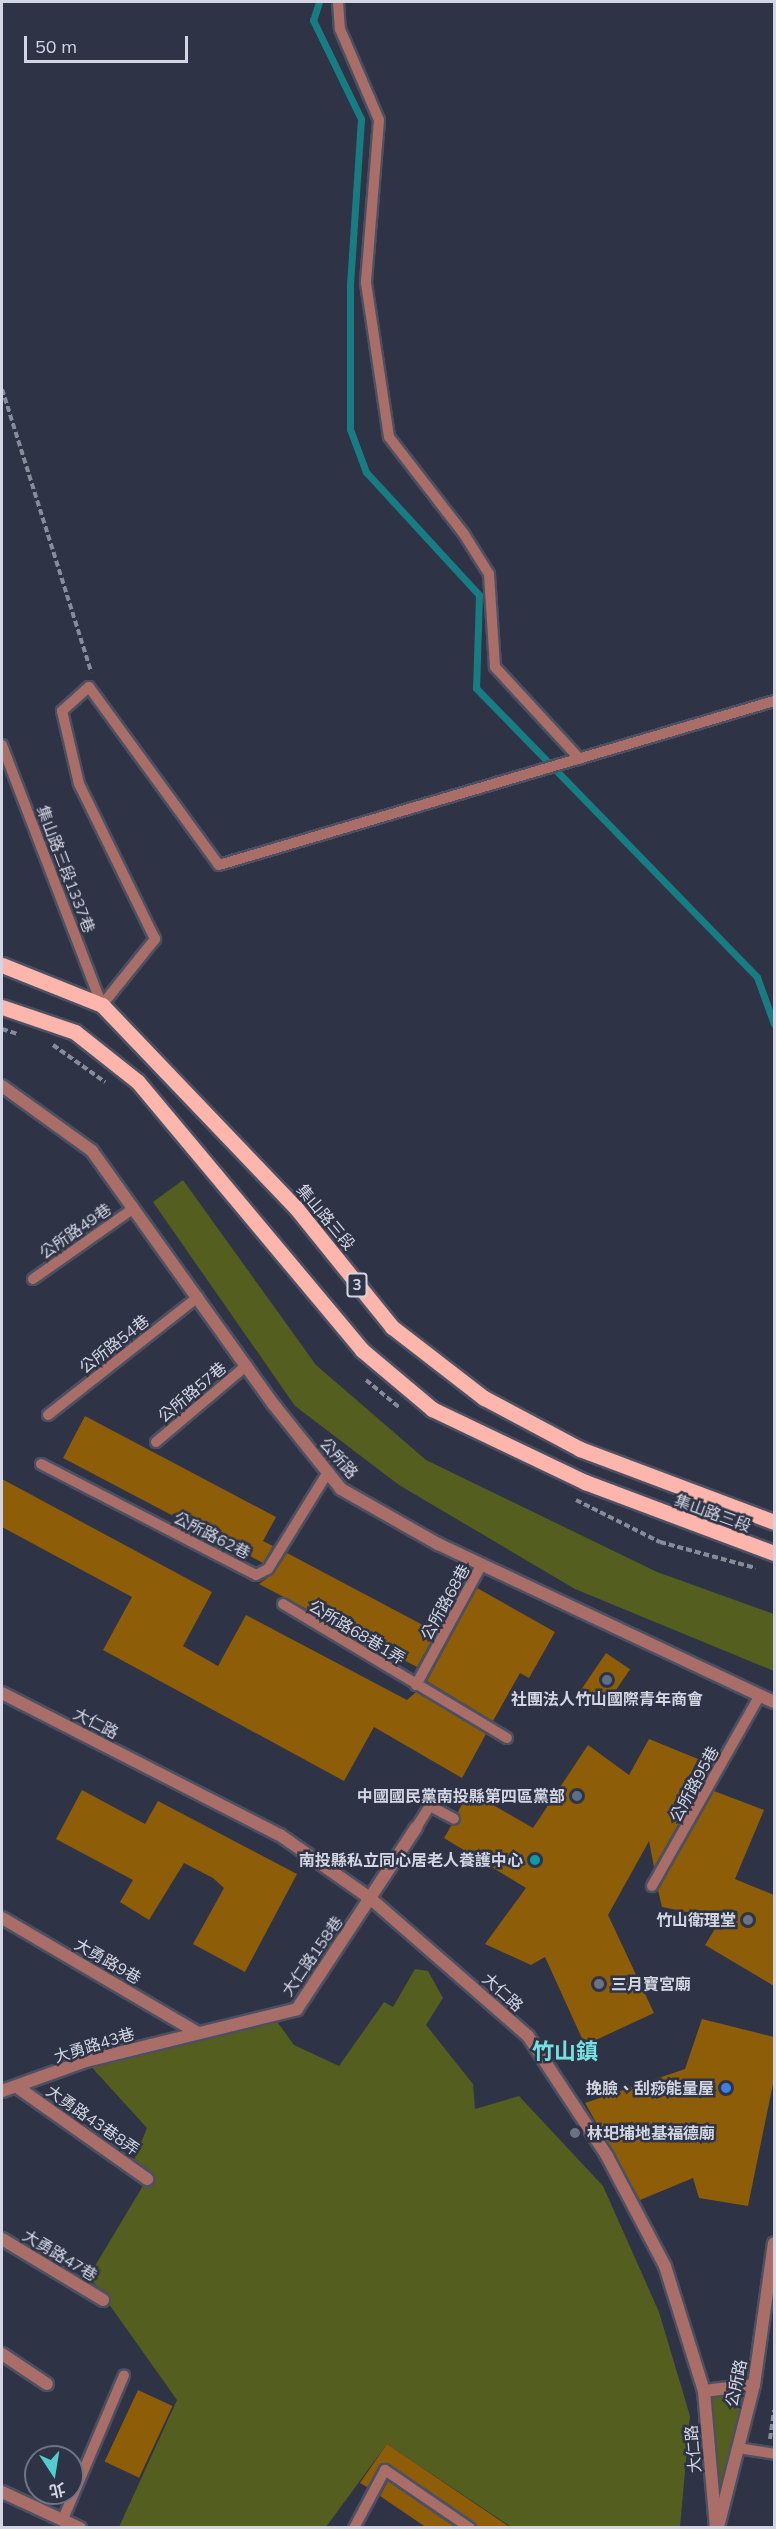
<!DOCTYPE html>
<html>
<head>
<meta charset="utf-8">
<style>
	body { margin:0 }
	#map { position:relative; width:776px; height:2529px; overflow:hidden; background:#2e3346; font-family:Mulish,"Noto Sans TC",sans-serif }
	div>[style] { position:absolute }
	.green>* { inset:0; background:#535e1f }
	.stream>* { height:7px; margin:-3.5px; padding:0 3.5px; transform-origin:3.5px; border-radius:3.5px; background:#177d82 }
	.building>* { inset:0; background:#8e5d08; transform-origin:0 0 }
	.path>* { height:4px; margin-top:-2px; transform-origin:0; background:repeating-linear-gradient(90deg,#878b9a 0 6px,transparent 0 9px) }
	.roads { filter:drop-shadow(2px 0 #4c5062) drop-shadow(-2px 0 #4c5062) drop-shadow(0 2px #4c5062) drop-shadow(0 -2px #4c5062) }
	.service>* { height:10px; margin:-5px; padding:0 5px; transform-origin:5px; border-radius:5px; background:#a86e67 }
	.minor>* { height:12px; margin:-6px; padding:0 6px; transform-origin:6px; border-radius:6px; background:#a86e67 }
	.primary>* { height:15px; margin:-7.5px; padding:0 7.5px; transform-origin:7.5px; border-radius:7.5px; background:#fdb5ac }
	.dots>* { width:16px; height:16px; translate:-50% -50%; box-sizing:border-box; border:3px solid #2e3346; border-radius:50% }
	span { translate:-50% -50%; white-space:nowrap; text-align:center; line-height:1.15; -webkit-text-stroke:5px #2e3346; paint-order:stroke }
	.shield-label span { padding:2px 4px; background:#2e3346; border:2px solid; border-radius:4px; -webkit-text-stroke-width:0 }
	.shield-label { font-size:15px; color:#d3d6e2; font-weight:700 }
	.street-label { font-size:16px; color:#d3d6e2 }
	.poi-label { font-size:16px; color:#d3d6e2; font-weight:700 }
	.right { translate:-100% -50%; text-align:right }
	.left { translate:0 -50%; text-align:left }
	.district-label { font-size:22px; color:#75e2e1; font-weight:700 }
	.frame { position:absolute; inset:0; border:3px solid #d3d6e2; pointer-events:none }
	.north { position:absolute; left:24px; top:2445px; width:60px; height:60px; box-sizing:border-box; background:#2e3346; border:2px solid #707484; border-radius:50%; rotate:168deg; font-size:16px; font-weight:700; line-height:24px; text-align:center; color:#d3d6e2 }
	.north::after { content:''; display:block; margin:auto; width:21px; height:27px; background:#52cdcd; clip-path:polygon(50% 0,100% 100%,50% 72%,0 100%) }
	.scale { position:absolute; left:24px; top:36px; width:164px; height:27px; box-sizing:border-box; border:3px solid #d3d6e2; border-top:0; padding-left:8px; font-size:18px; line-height:21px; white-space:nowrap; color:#d3d6e2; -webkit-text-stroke:4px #2e3346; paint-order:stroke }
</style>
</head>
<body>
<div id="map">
	<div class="green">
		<i style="clip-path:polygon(183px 1180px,316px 1365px,426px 1460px,657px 1572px,774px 1614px,774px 1671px,575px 1589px,399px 1485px,295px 1406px,153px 1202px)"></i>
		<i style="clip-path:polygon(415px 1969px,428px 1971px,443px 1998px,426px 2025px,473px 2084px,475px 2109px,519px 2096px,603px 2186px,659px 2312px,690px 2416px,680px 2527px,511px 2527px,387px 2444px,326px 2527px,119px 2527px,177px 2400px,89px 2276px,147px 2179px,134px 2160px,147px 2128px,86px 2061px,276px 2020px,294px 2045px,339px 2066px,384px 2002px,393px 2007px)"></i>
		<i style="clip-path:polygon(754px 2385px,723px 2509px,704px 2391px)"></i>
	</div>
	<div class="stream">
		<i style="left:319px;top:2px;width:19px;rotate:108deg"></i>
		<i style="left:313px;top:20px;width:110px;rotate:64.1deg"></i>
		<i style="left:361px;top:119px;width:167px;rotate:93.8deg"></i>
		<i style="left:350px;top:286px;width:143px;rotate:90deg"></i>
		<i style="left:350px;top:429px;width:46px;rotate:69.6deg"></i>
		<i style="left:366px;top:472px;width:167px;rotate:47.4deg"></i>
		<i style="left:479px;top:595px;width:93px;rotate:91.8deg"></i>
		<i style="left:476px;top:688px;width:403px;rotate:45.8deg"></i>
		<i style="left:757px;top:977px;width:50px;rotate:70.1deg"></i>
	</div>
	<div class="building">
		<i style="clip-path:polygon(85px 1416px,276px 1517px,263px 1541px,273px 1546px,263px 1563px,63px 1458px)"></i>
		<i style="clip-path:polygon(2px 1479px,212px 1592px,183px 1646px,218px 1666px,246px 1615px,407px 1700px,416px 1692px,486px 1734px,462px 1778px,374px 1727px,344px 1781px,103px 1650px,132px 1597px,2px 1527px)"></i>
		<i style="clip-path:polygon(287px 1553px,436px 1632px,417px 1667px,259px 1584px,274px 1573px)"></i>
		<i style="clip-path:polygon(477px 1588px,555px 1632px,529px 1678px,520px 1673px,493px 1721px,427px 1681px)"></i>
		<i style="left:606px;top:1653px;width:29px;height:49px;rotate:34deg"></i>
		<i style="clip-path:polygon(649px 1739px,698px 1759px,687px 1781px,700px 1786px,654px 1867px,649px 1841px,608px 1915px,654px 2013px,585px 2045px,545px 1957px,531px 1965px,485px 1944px,526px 1888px,444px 1838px,451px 1826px,460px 1823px,458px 1812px,469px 1791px,533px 1828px,588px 1745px,629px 1775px)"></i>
		<i style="clip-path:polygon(82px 1790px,145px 1824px,158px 1801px,297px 1874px,245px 1972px,193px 1944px,224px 1888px,213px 1878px,184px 1863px,149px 1920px,120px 1902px,133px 1880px,56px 1839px)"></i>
		<i style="clip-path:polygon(714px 1791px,764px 1810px,735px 1879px,774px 1895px,774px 1986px,705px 1945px,721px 1919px,662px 1907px,658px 1890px)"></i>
		<i style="clip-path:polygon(702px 2019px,774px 2037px,774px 2079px,748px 2206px,699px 2198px,693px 2178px,640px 2200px,585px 2103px,685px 2069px)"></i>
		<i style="left:138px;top:2390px;width:38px;height:79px;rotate:25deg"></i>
		<i style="clip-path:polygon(387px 2444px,511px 2528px,477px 2528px,386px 2463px,367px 2487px,360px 2483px)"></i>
		<i style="clip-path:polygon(388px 2481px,456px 2528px,427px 2528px,380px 2496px)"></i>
	</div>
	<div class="path">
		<i style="left:2px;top:389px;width:297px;rotate:72.5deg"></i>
		<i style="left:2px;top:1029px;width:16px;rotate:18deg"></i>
		<i style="left:53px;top:1045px;width:64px;rotate:35.4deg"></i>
		<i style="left:366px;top:1380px;width:44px;rotate:39.5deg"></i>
		<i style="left:576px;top:1500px;width:94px;rotate:26.6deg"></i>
		<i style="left:660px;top:1542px;width:99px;rotate:15.2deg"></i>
		<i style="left:770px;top:2439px;width:29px;rotate:-82deg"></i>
	</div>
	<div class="roads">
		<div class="service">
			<i style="left:338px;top:2px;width:27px;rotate:86deg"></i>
			<i style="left:340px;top:29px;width:99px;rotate:66.8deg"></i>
			<i style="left:379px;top:120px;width:164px;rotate:94.6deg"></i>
			<i style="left:366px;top:283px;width:156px;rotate:81.5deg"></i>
			<i style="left:389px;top:437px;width:123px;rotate:52.3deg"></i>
			<i style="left:464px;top:534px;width:47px;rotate:58deg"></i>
			<i style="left:489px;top:574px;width:93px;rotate:86.3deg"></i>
			<i style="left:495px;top:667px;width:125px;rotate:47.3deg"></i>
			<i style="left:2px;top:745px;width:279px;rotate:69deg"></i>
			<i style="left:102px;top:1005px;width:85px;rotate:-51.2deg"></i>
			<i style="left:155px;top:939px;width:173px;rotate:-116.1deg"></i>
			<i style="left:79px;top:784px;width:75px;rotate:-103.1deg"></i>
			<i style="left:62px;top:711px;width:36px;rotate:-42deg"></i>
			<i style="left:89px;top:687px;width:220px;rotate:53.9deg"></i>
			<i style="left:219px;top:865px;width:579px;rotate:-16.46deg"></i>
			<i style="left:33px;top:1279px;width:123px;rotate:-35.1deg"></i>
			<i style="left:48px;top:1415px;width:191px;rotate:-38.2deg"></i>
			<i style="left:156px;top:1442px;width:119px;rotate:-40.2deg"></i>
			<i style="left:41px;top:1464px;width:242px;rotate:27.3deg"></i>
			<i style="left:256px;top:1575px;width:13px;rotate:-27deg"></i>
			<i style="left:268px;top:1569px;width:114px;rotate:-58.3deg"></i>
			<i style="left:283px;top:1604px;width:261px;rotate:30.9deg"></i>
			<i style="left:416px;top:1685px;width:138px;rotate:-61.4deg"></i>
			<i style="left:416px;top:1828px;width:26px;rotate:-58deg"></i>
			<i style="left:430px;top:1806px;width:27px;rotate:28deg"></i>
			<i style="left:652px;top:1886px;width:219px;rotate:-60.5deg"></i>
			<i style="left:738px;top:2448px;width:36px;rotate:9deg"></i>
			<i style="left:63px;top:2519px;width:156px;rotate:-67deg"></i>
			<i style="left:354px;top:2528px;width:66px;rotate:-61.9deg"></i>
			<i style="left:385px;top:2470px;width:103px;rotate:34.3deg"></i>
		</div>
		<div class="minor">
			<i style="left:2px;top:1086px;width:111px;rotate:35.8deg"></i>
			<i style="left:92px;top:1151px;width:312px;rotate:54.4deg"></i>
			<i style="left:274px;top:1405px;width:107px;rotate:51.4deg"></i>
			<i style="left:341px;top:1489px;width:112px;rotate:29.6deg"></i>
			<i style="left:438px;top:1544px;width:371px;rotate:25.2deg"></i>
			<i style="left:2px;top:1693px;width:312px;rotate:27.1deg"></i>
			<i style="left:280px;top:1835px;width:111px;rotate:35.1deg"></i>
			<i style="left:371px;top:1899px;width:208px;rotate:41.1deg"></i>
			<i style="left:528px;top:2036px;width:144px;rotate:56.6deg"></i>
			<i style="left:607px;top:2156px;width:124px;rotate:62.2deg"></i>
			<i style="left:665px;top:2266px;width:131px;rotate:72.7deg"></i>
			<i style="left:704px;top:2391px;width:138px;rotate:85deg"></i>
			<i style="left:2px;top:1918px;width:227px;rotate:30.4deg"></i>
			<i style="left:20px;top:2089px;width:156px;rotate:35.3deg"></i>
			<i style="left:2px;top:2091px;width:89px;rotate:-19.7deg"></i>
			<i style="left:86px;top:2061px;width:217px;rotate:-13.8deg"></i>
			<i style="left:297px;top:2009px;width:217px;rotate:-56.7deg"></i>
			<i style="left:2px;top:2239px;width:118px;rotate:31.1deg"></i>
			<i style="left:2px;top:2354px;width:54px;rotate:33.7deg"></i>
			<i style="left:704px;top:2391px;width:50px;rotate:-6.8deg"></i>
			<i style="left:2px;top:2492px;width:86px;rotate:24.8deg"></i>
			<i style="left:719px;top:2523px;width:142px;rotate:-75.8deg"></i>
			<i style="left:754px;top:2385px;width:143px;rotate:-82deg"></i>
		</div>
		<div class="primary">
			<i style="left:2px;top:965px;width:108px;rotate:21.8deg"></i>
			<i style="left:102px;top:1005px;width:281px;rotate:46.3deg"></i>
			<i style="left:296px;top:1208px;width:153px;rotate:51.1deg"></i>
			<i style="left:392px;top:1327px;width:116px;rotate:37.7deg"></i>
			<i style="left:484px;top:1398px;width:109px;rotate:28deg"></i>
			<i style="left:580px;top:1449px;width:207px;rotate:20.6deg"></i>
			<i style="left:2px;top:1007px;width:77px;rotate:18.9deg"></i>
			<i style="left:75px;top:1032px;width:80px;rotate:38.4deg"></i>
			<i style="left:138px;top:1082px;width:349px;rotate:50.1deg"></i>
			<i style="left:362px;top:1350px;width:92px;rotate:40.1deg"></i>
			<i style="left:432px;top:1409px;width:170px;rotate:25.5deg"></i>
			<i style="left:585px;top:1482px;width:202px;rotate:20.6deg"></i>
		</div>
	</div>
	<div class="dots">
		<i style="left:607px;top:1680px;background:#5c6f8a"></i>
		<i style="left:577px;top:1796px;background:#5c6f8a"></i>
		<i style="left:535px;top:1860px;background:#0f9aa8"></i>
		<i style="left:748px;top:1920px;background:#6b7280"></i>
		<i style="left:599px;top:1984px;background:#6b7280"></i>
		<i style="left:726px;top:2088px;background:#3f7fe0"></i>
		<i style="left:575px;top:2133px;background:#6b7280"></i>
	</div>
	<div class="shield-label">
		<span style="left:357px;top:1285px">3</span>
	</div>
	<div class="street-label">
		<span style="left:66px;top:869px;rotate:69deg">集山路三段1337巷</span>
		<span style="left:326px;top:1217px;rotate:50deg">集山路三段</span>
		<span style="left:75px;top:1231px;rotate:-35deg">公所路49巷</span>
		<span style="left:114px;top:1344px;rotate:-38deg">公所路54巷</span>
		<span style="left:192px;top:1392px;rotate:-40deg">公所路57巷</span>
		<span style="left:339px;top:1458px;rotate:49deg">公所路</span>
		<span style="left:713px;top:1513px;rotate:20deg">集山路三段</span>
		<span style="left:212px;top:1535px;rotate:27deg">公所路62巷</span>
		<span style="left:445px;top:1602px;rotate:-61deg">公所路68巷</span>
		<span style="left:357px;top:1632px;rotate:31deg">公所路68巷1弄</span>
		<span style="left:96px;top:1723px;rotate:27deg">大仁路</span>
		<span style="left:694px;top:1784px;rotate:-61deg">公所路95巷</span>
		<span style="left:312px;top:1956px;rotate:-55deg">大仁路158巷</span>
		<span style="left:108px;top:1961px;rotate:30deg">大勇路9巷</span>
		<span style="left:503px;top:1992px;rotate:42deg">大仁路</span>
		<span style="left:94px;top:2045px;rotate:-17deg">大勇路43巷</span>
		<span style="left:93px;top:2120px;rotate:35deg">大勇路43巷8弄</span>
		<span style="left:60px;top:2255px;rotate:31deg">大勇路47巷</span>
		<span style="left:736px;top:2383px;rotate:-78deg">公所路</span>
		<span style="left:693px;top:2449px;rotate:-95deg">大仁路</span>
	</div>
	<div class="poi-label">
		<span style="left:607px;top:1699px">社團法人竹山國際青年商會</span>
		<span class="right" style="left:565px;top:1796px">中國國民黨南投縣第四區黨部</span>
		<span class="right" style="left:523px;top:1860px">南投縣私立同心居老人養護中心</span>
		<span class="right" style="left:736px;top:1920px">竹山衛理堂</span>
		<span class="left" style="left:611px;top:1984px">三月寶宮廟</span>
		<span class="right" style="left:714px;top:2088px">挽臉、刮痧能量屋</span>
		<span class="left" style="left:587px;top:2133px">林圯埔地基福德廟</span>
	</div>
	<div class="district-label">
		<span style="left:565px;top:2052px">竹山鎮</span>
	</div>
	<div class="frame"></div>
	<div class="north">北</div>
	<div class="scale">50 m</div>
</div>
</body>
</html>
